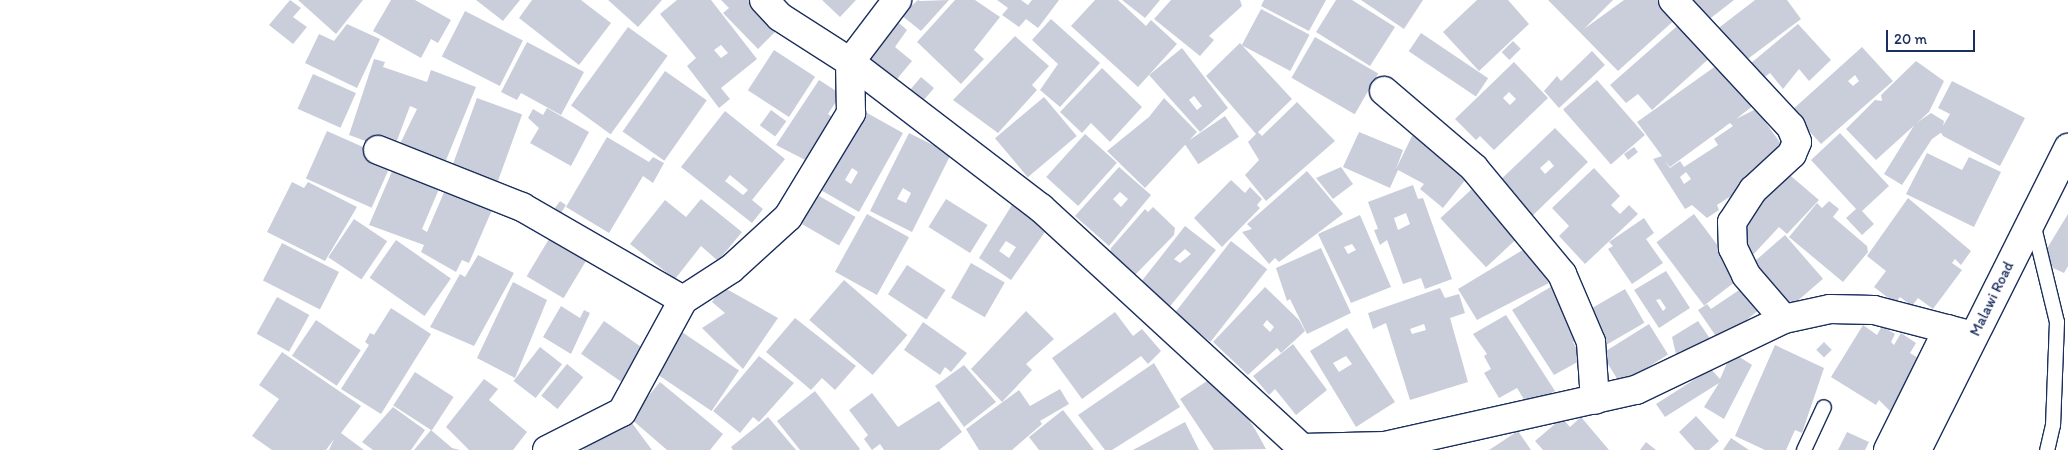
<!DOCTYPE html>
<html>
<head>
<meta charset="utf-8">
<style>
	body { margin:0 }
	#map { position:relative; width:2068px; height:450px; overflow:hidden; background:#fff; font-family:Itim,sans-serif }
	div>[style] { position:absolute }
	.building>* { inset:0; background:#caceda; transform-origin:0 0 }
	.roads { filter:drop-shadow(1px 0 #1b2f5e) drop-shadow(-1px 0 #1b2f5e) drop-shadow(0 1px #1b2f5e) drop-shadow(0 -1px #1b2f5e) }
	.lane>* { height:14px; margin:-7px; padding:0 7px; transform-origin:7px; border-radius:7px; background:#fff }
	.street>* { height:28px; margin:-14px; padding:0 14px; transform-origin:14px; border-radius:14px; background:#fff }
	.primary>* { height:28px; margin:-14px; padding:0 14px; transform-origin:14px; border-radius:14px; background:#fff }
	span { translate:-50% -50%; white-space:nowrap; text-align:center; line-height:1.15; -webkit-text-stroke:5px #fff; paint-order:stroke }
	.street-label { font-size:15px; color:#1b2f5e }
	.scale { position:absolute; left:1886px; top:30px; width:89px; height:22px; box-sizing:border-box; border:2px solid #1b2f5e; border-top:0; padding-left:6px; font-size:15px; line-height:18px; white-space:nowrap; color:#1b2f5e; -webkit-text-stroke:4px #fff; paint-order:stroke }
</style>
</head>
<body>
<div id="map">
	<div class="building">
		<i style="clip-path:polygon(290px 0,301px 8px,293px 17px,307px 27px,293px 44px,269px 25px)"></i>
		<i style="clip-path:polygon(298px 0,363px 0,336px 34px)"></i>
		<i style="clip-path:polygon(391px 0,415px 0,451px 20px,438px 43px,431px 39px,421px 58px,373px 31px)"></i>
		<i style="clip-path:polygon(476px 0,520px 0,503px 21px)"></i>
		<i style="clip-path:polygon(532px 0,581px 0,611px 23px,579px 65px,519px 18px)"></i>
		<i style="clip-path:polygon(608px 0,662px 0,638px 27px)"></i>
		<i style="clip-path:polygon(evenodd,677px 0,711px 0,757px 59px,721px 88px,730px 99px,719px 108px,687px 66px,696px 58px,660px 14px,677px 0,721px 45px,728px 53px,721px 58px,714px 50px,721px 45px)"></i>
		<i style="clip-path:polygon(721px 0,750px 0,778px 29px,758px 49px,723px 13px,729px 8px)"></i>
		<i style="clip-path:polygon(822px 0,856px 0,840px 17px)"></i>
		<i style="clip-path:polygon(918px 0,920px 1px,949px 0,921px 31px,901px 15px)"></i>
		<i style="clip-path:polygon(955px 0,975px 0,1000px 17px,974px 50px,984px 59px,961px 84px,917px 42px)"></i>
		<i style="clip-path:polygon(997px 0,1021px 0,1028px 5px,1032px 0,1059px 0,1038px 28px,1026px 19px,1019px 27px,1002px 15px,1008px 8px)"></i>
		<i style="clip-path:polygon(1095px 0,1118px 0,1146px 26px,1151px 20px,1177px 44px,1138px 87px,1071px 26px)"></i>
		<i style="clip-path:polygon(1122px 0,1160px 0,1145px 18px)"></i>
		<i style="clip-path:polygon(1171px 0,1240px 0,1242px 6px,1209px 36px,1214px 40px,1200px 56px,1154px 19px)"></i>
		<i style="clip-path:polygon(1264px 0,1326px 0,1309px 31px,1261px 6px)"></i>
		<i style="clip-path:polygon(1336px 0,1352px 0,1395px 27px,1370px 66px,1316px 32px)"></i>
		<i style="clip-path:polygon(1361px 0,1423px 0,1404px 29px)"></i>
		<i style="clip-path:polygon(1477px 0,1508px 0,1529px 24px,1479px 71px,1443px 32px)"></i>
		<i style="clip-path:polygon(1548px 0,1613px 0,1584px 29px,1624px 0,1665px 0,1679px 16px,1618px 71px)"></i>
		<i style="clip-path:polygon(1690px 0,1734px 0,1707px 21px)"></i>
		<i style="clip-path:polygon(1755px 0,1787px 0,1801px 19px,1741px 64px,1716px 30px)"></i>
		<i style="left:1261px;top:9px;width:55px;height:41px;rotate:28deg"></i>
		<i style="left:465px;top:11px;width:65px;height:51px;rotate:27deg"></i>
		<i style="clip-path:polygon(1051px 19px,1100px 63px,1060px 107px,1040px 90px,1058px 64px,1032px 40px)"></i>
		<i style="clip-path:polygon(1684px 20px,1714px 54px,1652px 110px,1638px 94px,1626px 103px,1610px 85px)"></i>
		<i style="clip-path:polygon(899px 23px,907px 30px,895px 47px,912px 61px,892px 85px,863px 61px,888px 24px,894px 28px)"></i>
		<i style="clip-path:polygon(347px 24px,380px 39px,357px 88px,305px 63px,319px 34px,334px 41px)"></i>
		<i style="clip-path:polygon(1798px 24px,1831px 60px,1809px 81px,1799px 69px,1783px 89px,1770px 73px,1763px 78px,1751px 63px)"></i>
		<i style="left:628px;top:27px;width:49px;height:97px;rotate:36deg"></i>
		<i style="left:1421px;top:33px;width:81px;height:22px;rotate:34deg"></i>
		<i style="clip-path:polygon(1015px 36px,1049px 66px,1032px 85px,1037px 90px,998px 133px,953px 100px)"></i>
		<i style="left:1315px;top:37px;width:73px;height:47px;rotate:30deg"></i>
		<i style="left:1513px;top:41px;width:11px;height:16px;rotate:45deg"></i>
		<i style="clip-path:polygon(527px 42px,584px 72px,561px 115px,521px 93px,517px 100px,501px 92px)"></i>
		<i style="clip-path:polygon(1240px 43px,1292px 99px,1258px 132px,1262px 136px,1297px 102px,1335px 141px,1266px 201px,1245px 175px,1259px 160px,1248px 142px,1256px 134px,1206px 76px)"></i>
		<i style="clip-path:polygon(evenodd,1862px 47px,1893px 81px,1821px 144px,1791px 111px,1862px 47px,1855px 75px,1859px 81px,1853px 86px,1848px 81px,1855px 75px)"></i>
		<i style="clip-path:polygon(evenodd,1182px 48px,1228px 108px,1200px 132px,1149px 75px,1182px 48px,1194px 96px,1202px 106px,1197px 110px,1189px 100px,1194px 96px)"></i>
		<i style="left:774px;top:50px;width:49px;height:48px;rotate:33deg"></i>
		<i style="clip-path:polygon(1592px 51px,1605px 65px,1559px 108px,1544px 91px,1557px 76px,1561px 81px)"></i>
		<i style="clip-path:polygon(374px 59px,385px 62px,383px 67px,427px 82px,431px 70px,476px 87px,442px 170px,397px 150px,417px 109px,410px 106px,393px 151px,349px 135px)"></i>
		<i style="clip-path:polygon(1916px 61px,1944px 81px,1929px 112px,1876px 160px,1846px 129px,1875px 100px,1882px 101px,1881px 95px)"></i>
		<i style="clip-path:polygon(evenodd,1514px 62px,1548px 98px,1494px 150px,1480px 136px,1476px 140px,1455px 119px,1514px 62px,1509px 92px,1516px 99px,1510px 105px,1503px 98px,1509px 92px)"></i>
		<i style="clip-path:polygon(evenodd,1720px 63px,1754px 105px,1736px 119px,1756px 109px,1784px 148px,1749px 180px,1742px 170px,1751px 183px,1717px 205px,1719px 210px,1707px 218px,1692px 205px,1685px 209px,1653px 159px,1662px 156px,1637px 122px,1720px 63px,1730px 123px,1733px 126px,1714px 139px,1718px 145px,1684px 167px,1680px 161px,1670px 168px,1664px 160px,1670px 167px,1730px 123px,1720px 63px,1686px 172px,1691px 179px,1684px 184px,1680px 177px,1686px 172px)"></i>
		<i style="clip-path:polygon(1102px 68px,1142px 107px,1110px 142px,1091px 123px,1082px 133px,1060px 112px)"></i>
		<i style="left:665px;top:71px;width:51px;height:74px;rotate:35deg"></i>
		<i style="left:313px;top:74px;width:47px;height:38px;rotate:24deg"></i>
		<i style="left:921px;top:77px;width:17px;height:19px;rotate:40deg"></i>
		<i style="clip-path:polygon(819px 80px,841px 94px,828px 114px,837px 120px,813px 164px,776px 145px)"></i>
		<i style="left:1597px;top:80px;width:73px;height:45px;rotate:49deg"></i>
		<i style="clip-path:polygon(1952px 81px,2025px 118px,2000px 166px,1943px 136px,1940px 131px,1950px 114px,1938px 108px)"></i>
		<i style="left:1044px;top:97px;width:51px;height:64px;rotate:50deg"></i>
		<i style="left:477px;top:98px;width:48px;height:78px;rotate:20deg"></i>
		<i style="clip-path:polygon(1164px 98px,1197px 132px,1145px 188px,1107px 151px,1149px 117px)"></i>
		<i style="clip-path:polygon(547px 108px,589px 132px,571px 166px,530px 143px,539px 128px,528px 118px,533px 109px,543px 115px)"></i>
		<i style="clip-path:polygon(evenodd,860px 109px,903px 133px,859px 212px,819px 189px,860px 109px,852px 168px,858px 172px,851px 184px,845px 180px,852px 168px)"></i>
		<i style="left:771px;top:110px;width:19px;height:19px;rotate:36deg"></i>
		<i style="clip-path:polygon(evenodd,725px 111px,785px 159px,752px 200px,763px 209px,752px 223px,681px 167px,725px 111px,730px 175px,748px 190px,743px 195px,725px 181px,730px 175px)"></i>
		<i style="clip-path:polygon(1931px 113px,1944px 121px,1942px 132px,1932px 139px,1902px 185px,1884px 174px,1915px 124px)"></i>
		<i style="left:1225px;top:116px;width:25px;height:49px;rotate:56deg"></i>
		<i style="clip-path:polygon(evenodd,1555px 128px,1588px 162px,1528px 220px,1495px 185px,1555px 128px,1549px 160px,1554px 166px,1545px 174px,1540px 168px,1549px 160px)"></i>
		<i style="left:327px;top:131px;width:72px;height:52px;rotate:24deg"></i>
		<i style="clip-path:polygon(1359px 132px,1403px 150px,1396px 169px,1414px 132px,1466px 179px,1443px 208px,1420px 189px,1424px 184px,1398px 170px,1390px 188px,1343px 167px)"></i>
		<i style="clip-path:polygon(evenodd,909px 133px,951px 154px,912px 232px,870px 211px,909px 133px,903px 188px,911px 193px,906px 203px,897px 199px,903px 188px)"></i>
		<i style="clip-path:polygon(1840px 133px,1889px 186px,1862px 211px,1874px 224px,1862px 235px,1846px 218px,1856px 209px,1811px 160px)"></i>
		<i style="left:1085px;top:134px;width:43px;height:58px;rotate:42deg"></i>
		<i style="clip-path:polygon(607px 137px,649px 162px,653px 157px,664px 163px,653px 183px,643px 176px,609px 233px,566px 207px)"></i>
		<i style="clip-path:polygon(1634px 147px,1638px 152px,1628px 160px,1624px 154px)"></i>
		<i style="clip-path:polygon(1927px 153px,1962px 170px,1969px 157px,2001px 172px,1974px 227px,1906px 194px)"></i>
		<i style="clip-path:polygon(396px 162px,442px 182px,422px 229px,427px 232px,448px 183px,495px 203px,469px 263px,462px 260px,456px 272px,421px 252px,424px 245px,369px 225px)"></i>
		<i style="clip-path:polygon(evenodd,1119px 167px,1151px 195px,1109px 246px,1075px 216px,1119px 167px,1120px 192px,1128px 199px,1121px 207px,1113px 199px,1120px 192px)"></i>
		<i style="clip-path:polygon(1341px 167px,1353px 184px,1333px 199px,1316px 178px)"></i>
		<i style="clip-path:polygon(1594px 168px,1620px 196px,1611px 205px,1620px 214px,1629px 205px,1638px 214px,1585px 264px,1559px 236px,1569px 226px,1552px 208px)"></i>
		<i style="clip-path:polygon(1307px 171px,1343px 214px,1279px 262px,1275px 258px,1269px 264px,1242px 232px,1252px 229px,1247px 224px)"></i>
		<i style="clip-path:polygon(1785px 171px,1819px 200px,1787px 234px,1779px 227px,1750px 258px,1743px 246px,1748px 238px,1744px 235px,1756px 207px)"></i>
		<i style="clip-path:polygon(1231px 180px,1245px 193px,1250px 187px,1262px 199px,1257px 205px,1260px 208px,1222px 247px,1194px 218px)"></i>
		<i style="clip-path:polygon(292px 182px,304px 188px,308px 182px,357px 207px,325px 261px,267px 232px)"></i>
		<i style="clip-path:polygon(evenodd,1413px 185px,1418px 199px,1423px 198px,1452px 279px,1425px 289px,1421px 278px,1403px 284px,1387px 240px,1380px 245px,1374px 230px,1378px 229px,1368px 202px,1413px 185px,1406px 213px,1410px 224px,1398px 230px,1394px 218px,1406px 213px)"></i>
		<i style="left:1474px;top:187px;width:67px;height:46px;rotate:47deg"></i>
		<i style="left:814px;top:193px;width:48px;height:33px;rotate:30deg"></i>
		<i style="clip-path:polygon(1908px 198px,1971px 251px,1961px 265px,1955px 259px,1952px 263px,1962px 270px,1933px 309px,1918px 298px,1912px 306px,1900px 297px,1895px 303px,1874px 287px,1886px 271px,1867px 256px)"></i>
		<i style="clip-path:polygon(701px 199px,742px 232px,718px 261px,701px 246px,675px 279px,630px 244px,665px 200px,686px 217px)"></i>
		<i style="left:946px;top:199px;width:49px;height:33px;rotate:32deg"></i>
		<i style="clip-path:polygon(evenodd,1015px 200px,1047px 229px,1011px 280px,979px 258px,1015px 200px,1006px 241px,1016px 247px,1009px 258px,999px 251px,1006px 241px)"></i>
		<i style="clip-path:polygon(560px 201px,566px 205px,561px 213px,555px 208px)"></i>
		<i style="clip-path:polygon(1829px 201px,1839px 209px,1833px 217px,1867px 246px,1868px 252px,1843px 282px,1789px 237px,1817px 203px,1822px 208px)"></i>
		<i style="clip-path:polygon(1153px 207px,1175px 228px,1174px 235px,1134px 276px,1110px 254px,1111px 248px,1145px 209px,1148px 212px)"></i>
		<i style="left:867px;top:214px;width:48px;height:66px;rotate:29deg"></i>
		<i style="left:1694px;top:214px;width:79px;height:47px;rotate:53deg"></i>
		<i style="clip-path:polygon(2068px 214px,2068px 266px,2064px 273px,2053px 268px,2046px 250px)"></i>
		<i style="clip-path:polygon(evenodd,1360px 215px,1391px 287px,1351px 303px,1318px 234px,1360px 215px,1352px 244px,1356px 250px,1348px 254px,1344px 247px,1352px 244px)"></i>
		<i style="clip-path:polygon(1644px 218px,1654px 233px,1646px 239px,1663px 263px,1632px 284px,1608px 249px,1613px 246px,1609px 242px)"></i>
		<i style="left:354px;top:219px;width:40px;height:46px;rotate:34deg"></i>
		<i style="clip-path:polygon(evenodd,1185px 226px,1216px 250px,1167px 310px,1137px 287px,1185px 226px,1185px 249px,1191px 254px,1180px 263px,1174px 259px,1185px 249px)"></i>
		<i style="left:555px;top:229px;width:43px;height:55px;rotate:31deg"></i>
		<i style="left:1785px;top:235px;width:58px;height:47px;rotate:49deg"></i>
		<i style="left:396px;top:240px;width:67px;height:46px;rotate:35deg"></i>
		<i style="left:1231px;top:241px;width:46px;height:92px;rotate:38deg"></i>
		<i style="left:282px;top:243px;width:64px;height:42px;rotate:27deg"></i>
		<i style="clip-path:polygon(1321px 248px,1351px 313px,1307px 334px,1290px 299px,1287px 301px,1276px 268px)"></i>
		<i style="clip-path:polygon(1526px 248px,1549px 283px,1477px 320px,1458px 289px)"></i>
		<i style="clip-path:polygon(478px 255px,514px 273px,474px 346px,430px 327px,460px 274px,465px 277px)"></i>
		<i style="left:971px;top:263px;width:39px;height:40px;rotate:30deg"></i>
		<i style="left:907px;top:265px;width:46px;height:35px;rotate:33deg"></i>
		<i style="clip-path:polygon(evenodd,1666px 271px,1690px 308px,1659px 328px,1634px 290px,1666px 271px,1660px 299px,1666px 308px,1663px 311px,1656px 300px,1660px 299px)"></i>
		<i style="left:844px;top:280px;width:84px;height:53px;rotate:41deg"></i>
		<i style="clip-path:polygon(513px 282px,547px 300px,515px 378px,477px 358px)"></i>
		<i style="clip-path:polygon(1554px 285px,1584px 335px,1573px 342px,1583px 359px,1554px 375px,1512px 310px)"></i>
		<i style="clip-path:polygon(1745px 286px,1760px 309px,1720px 342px,1698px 310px,1707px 304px,1711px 309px)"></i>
		<i style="clip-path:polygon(723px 287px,778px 318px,743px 369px,702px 328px,725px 313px,712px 302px)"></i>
		<i style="clip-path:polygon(evenodd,1265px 287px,1299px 320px,1305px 331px,1281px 353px,1277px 348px,1248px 375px,1213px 342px,1265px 287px,1267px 320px,1274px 327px,1270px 332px,1263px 325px,1267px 320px)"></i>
		<i style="clip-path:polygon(evenodd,1440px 288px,1445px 298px,1459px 294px,1465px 313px,1450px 318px,1468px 382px,1410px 400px,1386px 323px,1373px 329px,1368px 313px,1440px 288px,1424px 324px,1426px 330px,1412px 334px,1410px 329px,1424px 324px)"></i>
		<i style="left:1625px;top:289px;width:39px;height:44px;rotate:60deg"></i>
		<i style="left:277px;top:297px;width:37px;height:42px;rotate:29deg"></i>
		<i style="clip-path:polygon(561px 306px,580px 318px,584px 310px,590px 313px,571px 354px,543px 337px)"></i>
		<i style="clip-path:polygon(391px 308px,431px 334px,381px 414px,341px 389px,369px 345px,365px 342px,370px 333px,374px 335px)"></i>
		<i style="clip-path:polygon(1026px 311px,1054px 339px,1026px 364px,1032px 370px,1002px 402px,971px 369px)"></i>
		<i style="clip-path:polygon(1115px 312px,1133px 336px,1142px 329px,1161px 351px,1148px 364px,1141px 356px,1082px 399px,1052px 358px)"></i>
		<i style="clip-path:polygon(1506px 315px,1555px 391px,1528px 406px,1517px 388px,1499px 398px,1484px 373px,1491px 369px,1484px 356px,1487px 354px,1473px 334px)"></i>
		<i style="clip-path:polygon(795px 318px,856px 366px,835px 390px,822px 378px,811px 390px,766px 352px)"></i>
		<i style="left:316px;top:320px;width:54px;height:43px;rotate:34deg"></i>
		<i style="left:604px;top:321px;width:49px;height:40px;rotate:35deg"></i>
		<i style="clip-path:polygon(1698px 321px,1711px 340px,1685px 357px,1681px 351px,1676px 354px,1672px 337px)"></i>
		<i style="clip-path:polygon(923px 322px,967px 353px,951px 372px,945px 367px,940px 375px,904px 350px)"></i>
		<i style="left:1649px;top:324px;width:36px;height:56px;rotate:58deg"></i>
		<i style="clip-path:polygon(1863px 325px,1877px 335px,1882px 326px,1895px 334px,1891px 342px,1894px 345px,1901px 333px,1916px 343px,1910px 353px,1923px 361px,1893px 414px,1879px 400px,1876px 405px,1831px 377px)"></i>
		<i style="left:676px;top:328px;width:76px;height:49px;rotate:34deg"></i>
		<i style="clip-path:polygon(evenodd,1347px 328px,1395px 402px,1356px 427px,1310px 351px,1347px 328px,1346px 356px,1352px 364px,1339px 372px,1333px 363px,1346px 356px)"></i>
		<i style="left:1824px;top:342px;width:11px;height:11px;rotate:45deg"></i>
		<i style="clip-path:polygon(1293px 344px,1327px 390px,1296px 415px,1275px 389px,1269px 395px,1253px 376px)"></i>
		<i style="clip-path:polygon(1775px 345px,1824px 368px,1802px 433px,1795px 430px,1786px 450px,1765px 450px,1735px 436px)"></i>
		<i style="left:540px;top:347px;width:28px;height:43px;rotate:38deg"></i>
		<i style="clip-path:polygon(282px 352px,361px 406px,341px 433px,364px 450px,329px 450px,334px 439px,326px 450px,272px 450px,252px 436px,279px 399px,259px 385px)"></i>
		<i style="clip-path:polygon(1732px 352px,1752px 365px,1724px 419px,1704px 407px,1719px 383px,1665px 417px,1656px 404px,1711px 369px,1720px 379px)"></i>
		<i style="clip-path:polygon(759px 356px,794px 383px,759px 422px,753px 417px,740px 433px,713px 411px)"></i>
		<i style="clip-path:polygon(1154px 363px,1180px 407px,1112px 450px,1105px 450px,1078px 415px)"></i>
		<i style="left:567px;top:364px;width:21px;height:41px;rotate:39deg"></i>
		<i style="clip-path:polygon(964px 365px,996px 402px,964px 427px,935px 386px)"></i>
		<i style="left:415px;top:372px;width:46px;height:40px;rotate:33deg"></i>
		<i style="clip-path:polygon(1219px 373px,1256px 431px,1266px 449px,1214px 450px,1180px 399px)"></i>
		<i style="clip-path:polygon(484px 379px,498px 389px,489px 400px,527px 432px,513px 450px,469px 450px,446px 427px)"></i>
		<i style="clip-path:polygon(660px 382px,723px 434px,710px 450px,667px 450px,630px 418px)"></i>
		<i style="clip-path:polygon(1060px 389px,1069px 404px,1040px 421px,1042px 424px,1012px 450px,979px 450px,966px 429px,1019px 390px,1030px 406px)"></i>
		<i style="clip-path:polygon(815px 391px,860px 449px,859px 450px,800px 450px,777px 421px)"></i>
		<i style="clip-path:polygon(872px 393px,898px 427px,939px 401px,962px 432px,939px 450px,884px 450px,880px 444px,872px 450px,864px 439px,868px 435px,849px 410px)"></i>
		<i style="clip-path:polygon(393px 407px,425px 430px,411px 450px,373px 450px,362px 442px)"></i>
		<i style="clip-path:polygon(1063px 410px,1094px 450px,1039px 450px,1029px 437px)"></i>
		<i style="clip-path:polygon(1696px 416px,1719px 441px,1709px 450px,1695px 450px,1679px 432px)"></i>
		<i style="clip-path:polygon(768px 417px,796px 450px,733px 450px,731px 447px)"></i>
		<i style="clip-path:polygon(1581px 417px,1609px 450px,1543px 450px,1535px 441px,1562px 418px,1570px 427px)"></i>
		<i style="clip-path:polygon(629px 419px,652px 450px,584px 450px,579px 442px)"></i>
		<i style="clip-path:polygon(1185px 422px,1199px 450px,1133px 450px)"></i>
		<i style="clip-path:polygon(431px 430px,452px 448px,460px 450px,414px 450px)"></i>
		<i style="clip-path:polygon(1518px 431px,1531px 450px,1489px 450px)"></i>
		<i style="clip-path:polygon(1847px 432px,1869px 442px,1865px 450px,1838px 450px)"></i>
		<i style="clip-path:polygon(1731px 438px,1749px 450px,1723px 450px)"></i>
		<i style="clip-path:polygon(1646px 442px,1656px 450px,1640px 450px)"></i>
	</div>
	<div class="roads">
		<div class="lane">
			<i style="left:2033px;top:223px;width:102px;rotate:76.4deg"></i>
			<i style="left:2057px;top:322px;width:103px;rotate:92.2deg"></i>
			<i style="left:2053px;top:425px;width:26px;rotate:103deg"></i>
			<i style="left:1804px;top:450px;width:47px;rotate:-65.1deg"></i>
		</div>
		<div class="street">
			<i style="left:764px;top:0;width:23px;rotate:47deg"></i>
			<i style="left:780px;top:17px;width:83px;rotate:32.7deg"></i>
			<i style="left:850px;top:62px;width:240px;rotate:37.4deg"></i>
			<i style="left:1041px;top:208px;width:355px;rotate:42.6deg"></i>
			<i style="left:1302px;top:448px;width:83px;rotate:-1.4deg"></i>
			<i style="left:1385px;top:446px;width:257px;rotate:-12.6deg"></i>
			<i style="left:1636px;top:390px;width:164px;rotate:-25.6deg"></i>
			<i style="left:1784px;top:319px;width:47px;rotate:-12.3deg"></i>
			<i style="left:1830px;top:309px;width:44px;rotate:1.3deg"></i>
			<i style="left:1874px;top:310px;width:103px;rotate:14.6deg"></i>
			<i style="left:1673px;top:0;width:173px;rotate:47.1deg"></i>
			<i style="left:1791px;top:127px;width:16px;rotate:68deg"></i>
			<i style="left:1797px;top:142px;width:13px;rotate:113deg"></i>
			<i style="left:1792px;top:154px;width:53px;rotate:137.3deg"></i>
			<i style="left:1753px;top:190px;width:38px;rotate:123deg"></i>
			<i style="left:1732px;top:222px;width:26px;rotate:88deg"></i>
			<i style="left:1733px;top:248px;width:30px;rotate:64deg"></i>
			<i style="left:1746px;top:275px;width:58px;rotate:49.2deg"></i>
			<i style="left:1384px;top:91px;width:118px;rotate:40.5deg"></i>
			<i style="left:1474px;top:168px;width:138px;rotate:50.3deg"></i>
			<i style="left:1562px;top:274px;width:74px;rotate:66.9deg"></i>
			<i style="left:1591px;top:342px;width:58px;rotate:86.1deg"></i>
			<i style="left:378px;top:150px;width:155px;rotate:21.6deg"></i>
			<i style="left:522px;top:207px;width:186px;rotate:30deg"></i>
			<i style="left:547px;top:450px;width:84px;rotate:-26.9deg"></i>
			<i style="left:622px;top:412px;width:128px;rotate:-61.4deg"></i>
			<i style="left:683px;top:300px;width:57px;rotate:-32.9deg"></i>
			<i style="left:731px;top:269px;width:77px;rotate:-42.4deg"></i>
			<i style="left:788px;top:217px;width:122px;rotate:-58.8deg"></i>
			<i style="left:851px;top:113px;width:51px;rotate:-91.1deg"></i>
			<i style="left:850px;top:62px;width:78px;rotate:-52.8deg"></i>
			<i style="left:1888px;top:450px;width:135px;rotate:-63.6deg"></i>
		</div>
		<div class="primary">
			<i style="left:1917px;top:450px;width:338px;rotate:-63.4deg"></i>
		</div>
	</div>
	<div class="street-label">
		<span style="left:1992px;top:299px;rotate:-64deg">Malawi Road</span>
	</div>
	<div class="scale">20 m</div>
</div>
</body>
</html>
